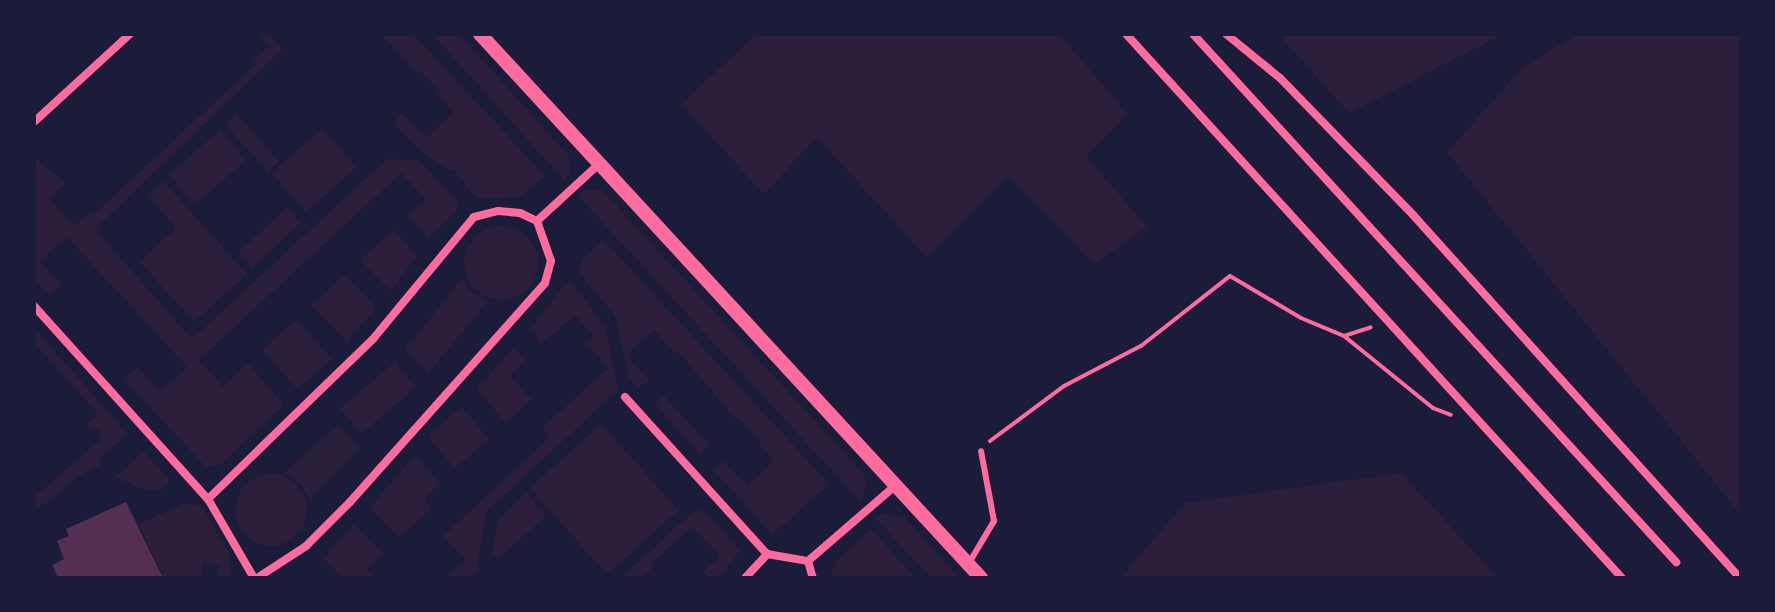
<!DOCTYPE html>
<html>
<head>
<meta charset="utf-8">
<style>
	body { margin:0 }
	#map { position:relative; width:1775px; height:612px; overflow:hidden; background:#1b1b3a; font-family:"Asap Condensed",sans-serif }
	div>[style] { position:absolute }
	.green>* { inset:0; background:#2a1e3b; transform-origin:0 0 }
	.round { border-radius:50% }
	.building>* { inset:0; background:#542f53 }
	.path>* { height:4px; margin:-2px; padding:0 2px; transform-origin:2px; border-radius:2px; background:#ff6b9d }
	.service>* { height:6px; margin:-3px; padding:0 3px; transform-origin:3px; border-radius:3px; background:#ff6b9d }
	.minor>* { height:8px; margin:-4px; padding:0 4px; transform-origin:4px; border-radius:4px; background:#ff6b9d }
	.tertiary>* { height:14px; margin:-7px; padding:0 7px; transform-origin:7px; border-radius:7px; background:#ff6b9d }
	span { translate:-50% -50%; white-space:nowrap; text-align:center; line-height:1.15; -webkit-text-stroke:8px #1b1b3a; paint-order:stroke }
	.frame { position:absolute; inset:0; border:36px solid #1b1b3a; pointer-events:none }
</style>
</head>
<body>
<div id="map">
	<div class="green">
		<i style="clip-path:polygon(258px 34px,269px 34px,283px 49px,95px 229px,192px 339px,387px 159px,418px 160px,458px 201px,457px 210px,429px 238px,408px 216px,426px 199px,401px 173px,199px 360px,223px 387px,248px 363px,284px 405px,220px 465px,206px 467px,123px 379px,137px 367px,160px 392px,187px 367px,67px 237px,40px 262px,62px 285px,50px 296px,34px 279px,34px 157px,66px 183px,49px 199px,75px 226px,90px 211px,94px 214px,256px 64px,253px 61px,269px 46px)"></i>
		<i style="clip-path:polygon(380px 34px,413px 34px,545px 176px,521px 197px,476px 198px,453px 169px,450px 171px,417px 148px,394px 123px,402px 113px,426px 138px,454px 112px,439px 96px,441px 93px,419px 70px,416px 72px)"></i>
		<i style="clip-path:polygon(432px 34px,459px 34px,569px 156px,570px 173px,564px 180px)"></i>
		<i style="clip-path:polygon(757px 34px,1059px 34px,1128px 114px,1086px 156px,1147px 227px,1094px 264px,1008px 176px,927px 258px,817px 137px,764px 194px,681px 104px)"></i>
		<i style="clip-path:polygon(1278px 34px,1504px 34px,1349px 113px)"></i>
		<i style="clip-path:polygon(1578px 34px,1741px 34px,1741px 515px,1447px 152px,1523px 67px)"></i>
		<i style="left:237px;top:114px;width:63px;height:16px;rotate:48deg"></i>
		<i style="left:322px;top:128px;width:52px;height:68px;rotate:48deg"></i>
		<i style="left:220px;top:130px;width:40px;height:68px;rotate:49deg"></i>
		<i style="clip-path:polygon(163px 181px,247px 274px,194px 322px,140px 262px,176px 228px,147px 195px)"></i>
		<i style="clip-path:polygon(601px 189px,864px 474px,867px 484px,861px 502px,578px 196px,585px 190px)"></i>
		<i style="left:287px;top:207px;width:21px;height:67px;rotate:47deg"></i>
		<i class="round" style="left:464px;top:226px;width:74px;height:74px"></i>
		<i style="clip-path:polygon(394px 229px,417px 256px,391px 291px,360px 260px)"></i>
		<i style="clip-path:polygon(603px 239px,829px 484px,772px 535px,714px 470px,723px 461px,747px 486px,773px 461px,759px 445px,761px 442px,739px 418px,736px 420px,679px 352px,676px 354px,654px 330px,627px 355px,649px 380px,638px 388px,629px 378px,615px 316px,578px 272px,582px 259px)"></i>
		<i style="clip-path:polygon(345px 274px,376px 308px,347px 342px,311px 305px)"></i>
		<i style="clip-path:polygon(462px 278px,472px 293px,488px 301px,429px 373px,405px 350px)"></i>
		<i style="clip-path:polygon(569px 279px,605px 326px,618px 390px,486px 512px,477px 572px,470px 578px,446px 578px,465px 560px,443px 536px,550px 437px,542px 428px,608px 368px,589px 347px,583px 346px,593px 336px,575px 315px,541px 345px,531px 328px)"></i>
		<i style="left:297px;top:319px;width:53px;height:46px;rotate:49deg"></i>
		<i style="clip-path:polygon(34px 328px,128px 434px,99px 459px,103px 464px,75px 478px,53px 499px,34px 509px,34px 497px,100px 440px,100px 430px,89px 428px,87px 424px,98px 414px,34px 343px)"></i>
		<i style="clip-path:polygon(514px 347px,526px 360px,510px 376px,528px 396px,534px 397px,506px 424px,477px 389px)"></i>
		<i style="left:395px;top:362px;width:33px;height:72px;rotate:50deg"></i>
		<i style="left:664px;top:396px;width:67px;height:13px;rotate:47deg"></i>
		<i style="left:462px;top:407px;width:42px;height:45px;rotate:50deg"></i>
		<i style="clip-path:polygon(338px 424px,360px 449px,309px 499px,300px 483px,284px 473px)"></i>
		<i style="left:601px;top:424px;width:116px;height:96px;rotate:48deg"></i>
		<i style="clip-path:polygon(144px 452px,170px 480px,164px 489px,142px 489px,115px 477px)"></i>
		<i style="clip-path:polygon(415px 455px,441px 483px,425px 498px,432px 508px,399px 538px,370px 507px)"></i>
		<i style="clip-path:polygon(1401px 473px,1498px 578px,1120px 578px,1185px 503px)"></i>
		<i class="round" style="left:235px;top:474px;width:72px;height:72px"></i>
		<i style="clip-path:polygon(526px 492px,546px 516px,497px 560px,492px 556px,497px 522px)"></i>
		<i style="clip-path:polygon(185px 503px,202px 507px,229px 553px,231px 578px,216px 578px,219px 566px,203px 562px,200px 578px,157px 578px,162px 575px,139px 524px)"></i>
		<i style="clip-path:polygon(704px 510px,740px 550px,721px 578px,709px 578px,703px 572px,720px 556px,692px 527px,651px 564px,653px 567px,642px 578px,620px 578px,692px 513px)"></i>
		<i style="clip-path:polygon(884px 513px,905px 518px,960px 578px,931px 578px,876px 519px)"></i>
		<i style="clip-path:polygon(354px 524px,383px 553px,367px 569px,375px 578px,342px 578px,323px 558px)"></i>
		<i style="clip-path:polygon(871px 529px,916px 578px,830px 578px,836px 561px)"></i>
	</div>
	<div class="building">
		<i style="clip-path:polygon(126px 502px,162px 576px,58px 578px,52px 565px,64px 559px,57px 541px,69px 536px,66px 529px)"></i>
	</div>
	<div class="path">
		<i style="left:1344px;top:336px;width:28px;rotate:-18deg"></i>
		<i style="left:990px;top:441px;width:92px;rotate:-36.6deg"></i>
		<i style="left:1064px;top:386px;width:87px;rotate:-27.5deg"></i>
		<i style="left:1141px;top:346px;width:113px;rotate:-38.2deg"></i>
		<i style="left:1230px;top:276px;width:82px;rotate:30.6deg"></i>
		<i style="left:1301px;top:318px;width:47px;rotate:22.7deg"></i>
		<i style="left:1344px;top:336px;width:114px;rotate:39deg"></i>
		<i style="left:1433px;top:408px;width:19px;rotate:21deg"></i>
	</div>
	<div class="service">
		<i style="left:969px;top:563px;width:49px;rotate:-59.2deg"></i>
		<i style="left:994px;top:521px;width:71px;rotate:-100.5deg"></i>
	</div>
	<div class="minor">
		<i style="left:1126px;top:34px;width:736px;rotate:47.64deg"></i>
		<i style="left:1193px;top:34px;width:716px;rotate:47.55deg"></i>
		<i style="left:1226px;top:34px;width:70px;rotate:39.2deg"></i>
		<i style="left:1280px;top:78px;width:192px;rotate:45.8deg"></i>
		<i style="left:1414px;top:216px;width:487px;rotate:48deg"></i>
		<i style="left:34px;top:122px;width:130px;rotate:-42.5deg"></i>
		<i style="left:34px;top:306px;width:260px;rotate:48deg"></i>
		<i style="left:208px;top:499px;width:91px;rotate:59.8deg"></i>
		<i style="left:625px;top:397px;width:212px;rotate:47.9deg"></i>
		<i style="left:208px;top:499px;width:230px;rotate:-44.1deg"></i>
		<i style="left:373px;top:339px;width:158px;rotate:-50.4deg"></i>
		<i style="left:474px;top:217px;width:25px;rotate:-14deg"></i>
		<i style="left:498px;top:211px;width:22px;rotate:5deg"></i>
		<i style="left:520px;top:213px;width:19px;rotate:25deg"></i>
		<i style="left:537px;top:221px;width:86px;rotate:-42.6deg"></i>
		<i style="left:808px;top:561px;width:18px;rotate:74deg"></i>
		<i style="left:257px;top:578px;width:59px;rotate:-33.1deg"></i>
		<i style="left:306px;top:546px;width:62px;rotate:-45deg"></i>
		<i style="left:350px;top:502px;width:293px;rotate:-48.3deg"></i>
		<i style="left:545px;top:283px;width:23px;rotate:-75deg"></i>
		<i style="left:551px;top:261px;width:42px;rotate:-109.3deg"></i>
		<i style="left:745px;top:578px;width:33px;rotate:-47deg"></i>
		<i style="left:767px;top:554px;width:42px;rotate:9.7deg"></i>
		<i style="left:808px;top:561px;width:115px;rotate:-40.8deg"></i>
	</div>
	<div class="tertiary">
		<i style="left:480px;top:34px;width:740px;rotate:47.36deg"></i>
	</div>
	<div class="frame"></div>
</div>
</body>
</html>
